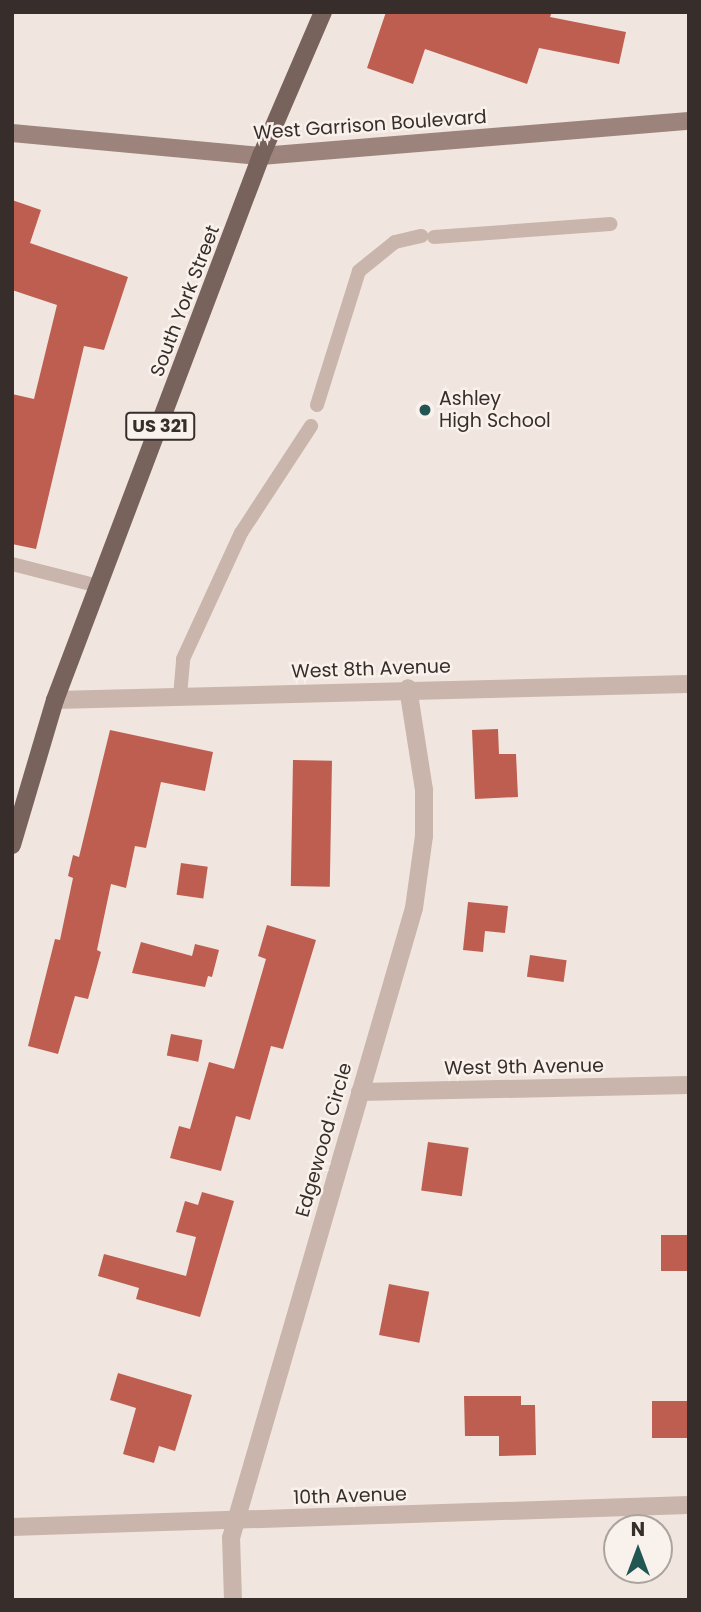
<!DOCTYPE html>
<html>
<head>
<meta charset="utf-8">
<style>
	body { margin:0 }
	#map { position:relative; width:701px; height:1612px; overflow:hidden; background:#f1e6df; font-family:Poppins,sans-serif }
	div>[style] { position:absolute }
	.building>* { inset:0; background:#be5e50; transform-origin:0 0 }
	.lane>* { height:14px; margin:-7px; padding:0 7px; transform-origin:7px; border-radius:7px; background:#c9b5ab }
	.street>* { height:18px; margin:-9px; padding:0 9px; transform-origin:9px; border-radius:9px; background:#c9b5ab }
	.secondary>* { height:18px; margin:-9px; padding:0 9px; transform-origin:9px; border-radius:9px; background:#9c847d }
	.primary>* { height:18px; margin:-9px; padding:0 9px; transform-origin:9px; border-radius:9px; background:#78625c }
	.dots>* { width:19px; height:19px; translate:-50% -50%; box-sizing:border-box; border:4px solid #f9f1eb; border-radius:50% }
	span { translate:-50% -50%; white-space:nowrap; text-align:center; line-height:1.15; -webkit-text-stroke:5px #f9f1eb; paint-order:stroke }
	.shield-label span { padding:2px 5px; background:#f9f1eb; border:2px solid; border-radius:5px; -webkit-text-stroke-width:0 }
	.shield-label { font-size:18px; color:#372d2a; font-weight:700 }
	.street-label { font-size:19px; color:#372d2a }
	.poi-label { font-size:19px; color:#372d2a }
	.left { translate:0 -50%; text-align:left }
	.frame { position:absolute; inset:0; border:14px solid #372d2a; pointer-events:none }
	.north { position:absolute; left:603px; top:1514px; width:70px; height:70px; box-sizing:border-box; background:#f9f1eb; border:2px solid #aba39e; border-radius:50%; rotate:0deg; font-size:19px; font-weight:700; line-height:28px; text-align:center; color:#372d2a }
	.north::after { content:''; display:block; margin:auto; width:24px; height:32px; background:#225653; clip-path:polygon(50% 0,100% 100%,50% 72%,0 100%) }
</style>
</head>
<body>
<div id="map">
	<div class="building">
		<i style="clip-path:polygon(386px 12px,552px 12px,550px 17px,626px 32px,619px 64px,539px 48px,527px 84px,425px 49px,413px 84px,367px 68px)"></i>
		<i style="clip-path:polygon(12px 200px,41px 210px,30px 243px,128px 277px,104px 350px,84px 346px,36px 549px,12px 544px,12px 394px,34px 399px,57px 305px,12px 290px)"></i>
		<i style="clip-path:polygon(498px 729px,499px 754px,516px 754px,518px 797px,475px 799px,472px 730px)"></i>
		<i style="clip-path:polygon(110px 730px,213px 752px,205px 791px,161px 782px,146px 848px,135px 846px,126px 888px,111px 884px,97px 950px,101px 952px,88px 999px,75px 996px,58px 1054px,28px 1046px,55px 939px,60px 940px,73px 878px,68px 876px,73px 855px,79px 857px)"></i>
		<i style="left:293px;top:760px;width:39px;height:126px;rotate:1deg"></i>
		<i style="left:181px;top:863px;width:27px;height:32px;rotate:8deg"></i>
		<i style="clip-path:polygon(468px 902px,508px 906px,505px 933px,485px 931px,483px 952px,463px 950px)"></i>
		<i style="clip-path:polygon(267px 925px,316px 940px,283px 1049px,271px 1046px,250px 1120px,236px 1116px,221px 1171px,170px 1158px,179px 1126px,190px 1129px,209px 1062px,234px 1069px,266px 959px,258px 956px)"></i>
		<i style="clip-path:polygon(141px 942px,192px 956px,195px 944px,219px 950px,212px 977px,208px 976px,205px 987px,132px 973px)"></i>
		<i style="left:530px;top:955px;width:37px;height:22px;rotate:8deg"></i>
		<i style="left:171px;top:1034px;width:32px;height:22px;rotate:11deg"></i>
		<i style="left:428px;top:1142px;width:41px;height:49px;rotate:8deg"></i>
		<i style="clip-path:polygon(202px 1192px,234px 1201px,200px 1317px,136px 1299px,139px 1288px,98px 1276px,104px 1254px,186px 1276px,196px 1237px,176px 1232px,185px 1201px,198px 1205px)"></i>
		<i style="left:689px;top:1235px;width:36px;height:28px;rotate:90deg"></i>
		<i style="left:389px;top:1284px;width:41px;height:52px;rotate:11deg"></i>
		<i style="clip-path:polygon(118px 1373px,192px 1395px,175px 1451px,159px 1446px,154px 1463px,123px 1454px,136px 1408px,110px 1400px)"></i>
		<i style="clip-path:polygon(464px 1396px,521px 1396px,521px 1405px,535px 1405px,536px 1455px,499px 1456px,499px 1436px,465px 1436px)"></i>
		<i style="left:689px;top:1401px;width:37px;height:37px;rotate:90deg"></i>
	</div>
	<div class="lane">
		<i style="left:434px;top:237px;width:177px;rotate:-4.2deg"></i>
		<i style="left:317px;top:405px;width:140px;rotate:-72.6deg"></i>
		<i style="left:359px;top:271px;width:46px;rotate:-38.9deg"></i>
		<i style="left:395px;top:242px;width:27px;rotate:-13deg"></i>
		<i style="left:12px;top:564px;width:89px;rotate:14.3deg"></i>
		<i style="left:180px;top:696px;width:37px;rotate:-85deg"></i>
		<i style="left:183px;top:659px;width:139px;rotate:-65.3deg"></i>
		<i style="left:241px;top:533px;width:128px;rotate:-56.8deg"></i>
	</div>
	<div class="street">
		<i style="left:55px;top:700px;width:634px;rotate:-1.45deg"></i>
		<i style="left:360px;top:1092px;width:329px;rotate:-1.2deg"></i>
		<i style="left:12px;top:1527px;width:677px;rotate:-1.86deg"></i>
		<i style="left:233px;top:1600px;width:62px;rotate:-91.8deg"></i>
		<i style="left:231px;top:1538px;width:656px;rotate:-73.8deg"></i>
		<i style="left:414px;top:908px;width:73px;rotate:-82.1deg"></i>
		<i style="left:424px;top:836px;width:46px;rotate:-90deg"></i>
		<i style="left:424px;top:790px;width:103px;rotate:-98.9deg"></i>
	</div>
	<div class="secondary">
		<i style="left:12px;top:133px;width:250px;rotate:5.3deg"></i>
		<i style="left:261px;top:156px;width:429px;rotate:-4.7deg"></i>
	</div>
	<div class="primary">
		<i style="left:12px;top:845px;width:151px;rotate:-73.5deg"></i>
		<i style="left:55px;top:700px;width:582px;rotate:-69.26deg"></i>
		<i style="left:261px;top:156px;width:157px;rotate:-66.7deg"></i>
	</div>
	<div class="dots">
		<i style="left:425px;top:410px;background:#225653"></i>
	</div>
	<div class="shield-label">
		<span style="left:160px;top:426px">US 321</span>
	</div>
	<div class="street-label">
		<span style="left:370px;top:125px;rotate:-4deg">West Garrison Boulevard</span>
		<span style="left:185px;top:301px;rotate:-69deg">South York Street</span>
		<span style="left:371px;top:669px;rotate:-2deg">West 8th Avenue</span>
		<span style="left:524px;top:1067px;rotate:-1deg">West 9th Avenue</span>
		<span style="left:324px;top:1140px;rotate:-74deg">Edgewood Circle</span>
		<span style="left:350px;top:1496px;rotate:-2deg">10th Avenue</span>
	</div>
	<div class="poi-label">
		<span class="left" style="left:439px;top:410px">Ashley<br>High School</span>
	</div>
	<div class="frame"></div>
	<div class="north">N</div>
</div>
</body>
</html>
